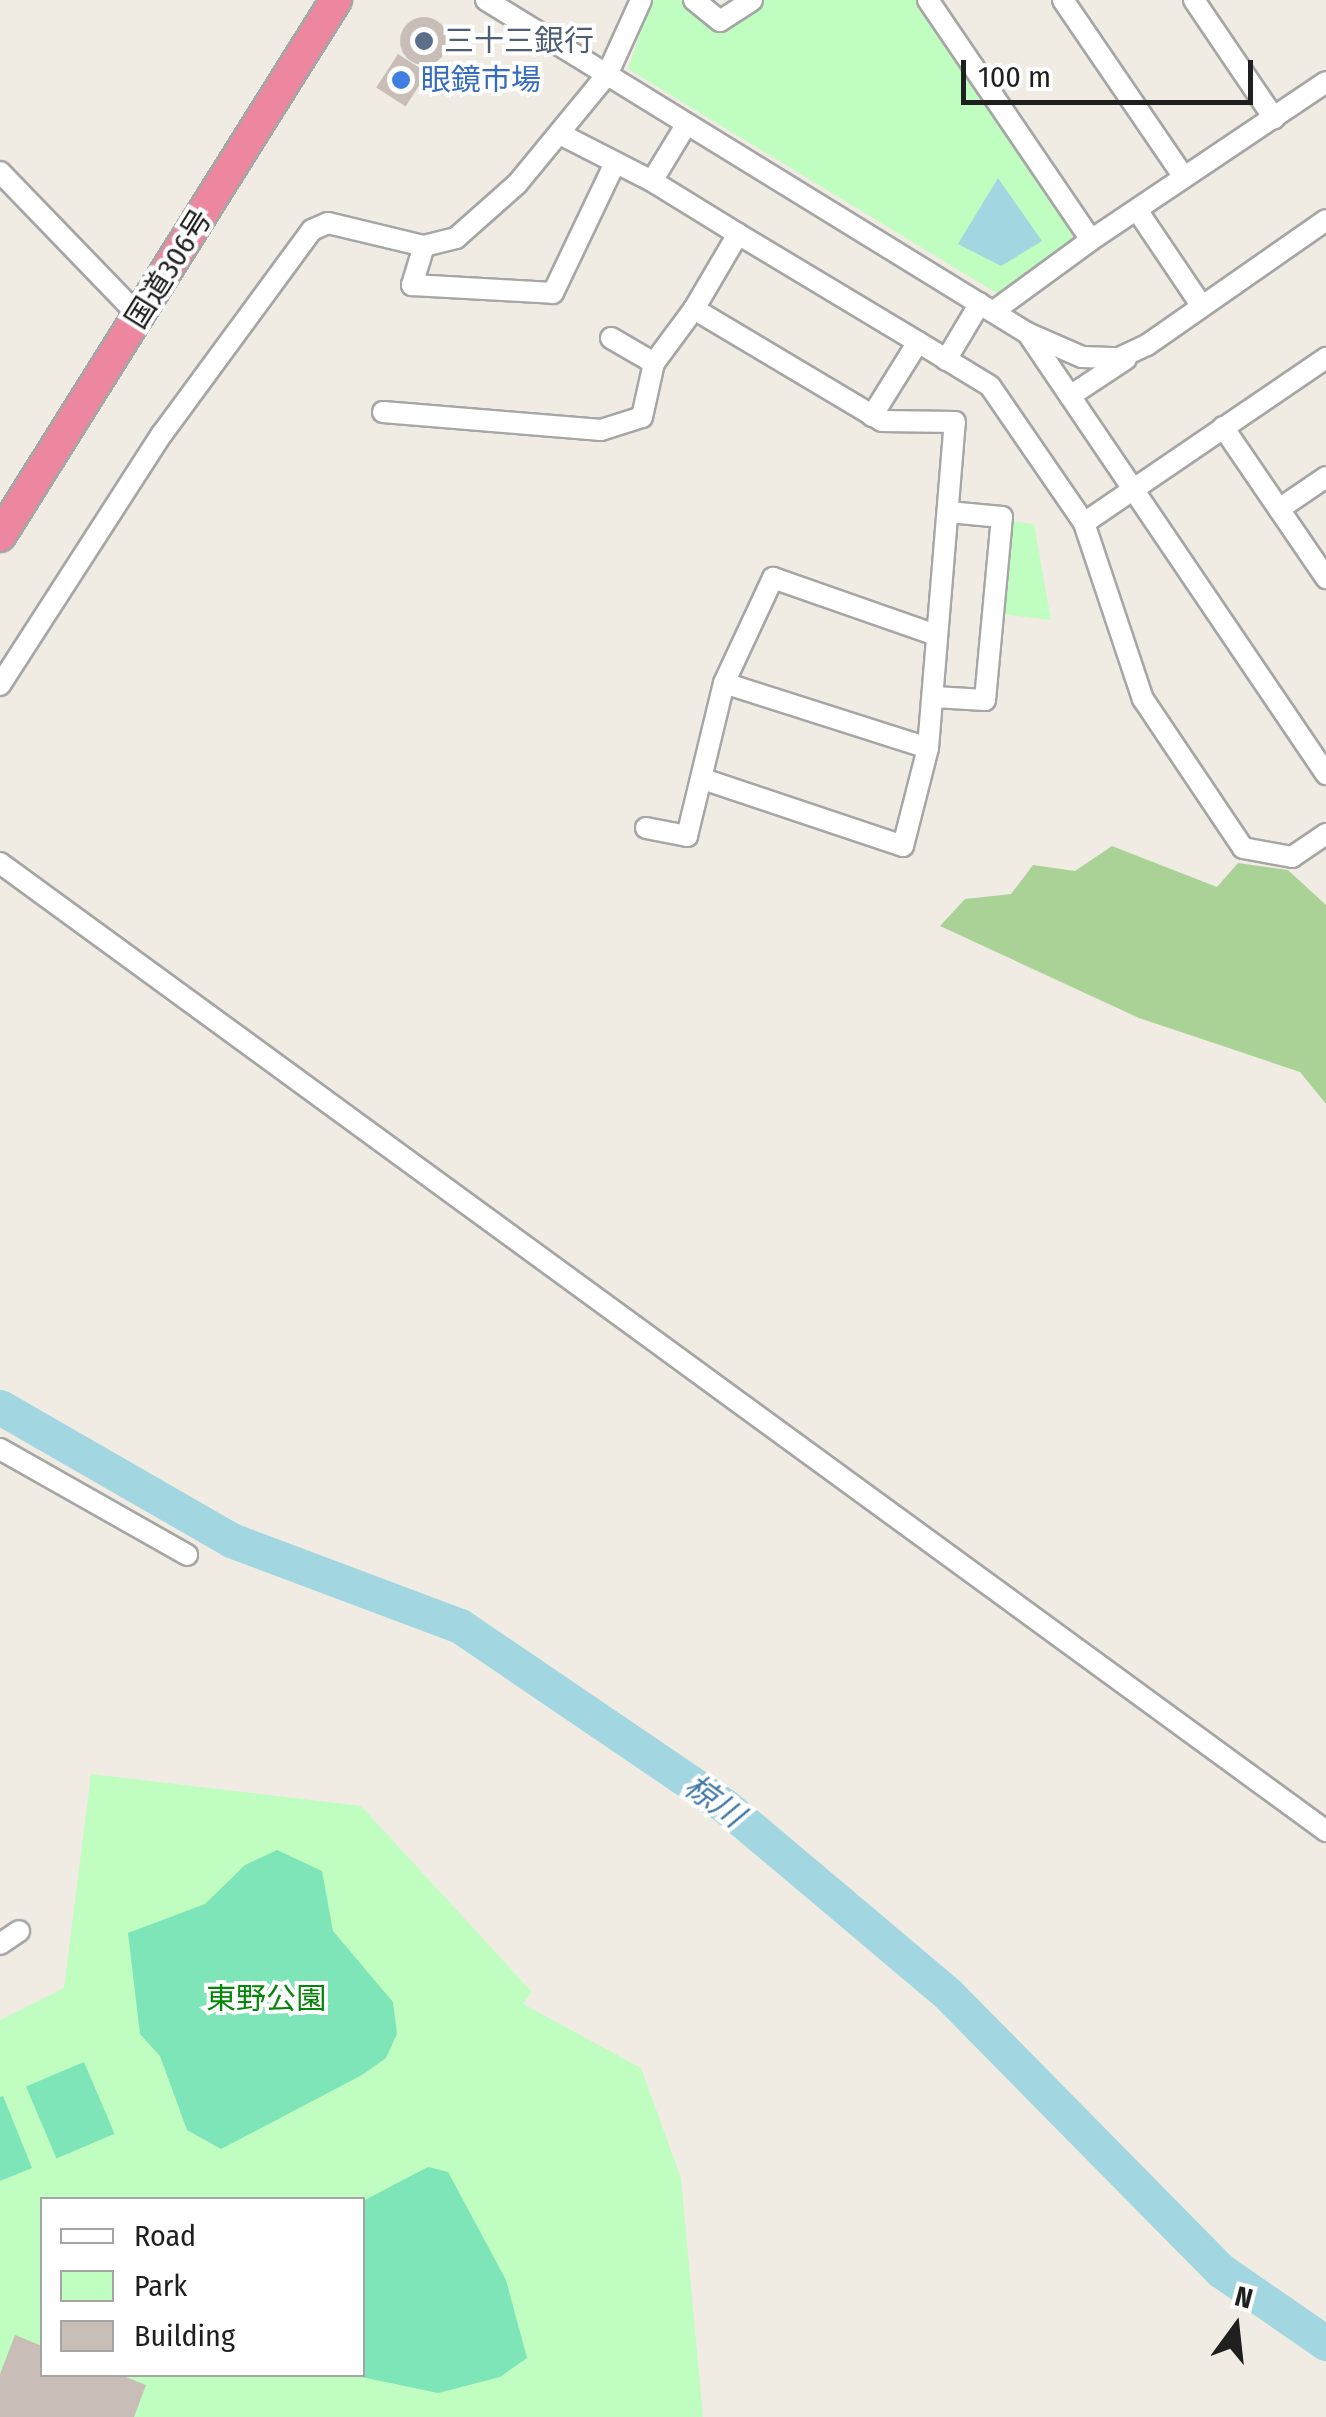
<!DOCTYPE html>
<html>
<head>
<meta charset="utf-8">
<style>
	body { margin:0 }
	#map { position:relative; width:1326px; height:2417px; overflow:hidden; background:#f0ece4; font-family:"Fira Sans Condensed","Noto Sans JP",sans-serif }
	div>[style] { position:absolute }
	.forest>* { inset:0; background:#abd296 }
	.park>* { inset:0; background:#bffdc0 }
	.pitch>* { inset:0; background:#7de5b7; transform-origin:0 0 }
	.water>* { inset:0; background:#a2d6e1 }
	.river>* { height:35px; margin:-17.5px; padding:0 17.5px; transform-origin:17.5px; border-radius:17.5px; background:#a2d6e1 }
	.building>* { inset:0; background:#c9beb7; transform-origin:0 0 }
	.round { border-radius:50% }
	.roads { filter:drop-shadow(2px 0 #a6a6a6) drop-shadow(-2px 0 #a6a6a6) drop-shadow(0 2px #a6a6a6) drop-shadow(0 -2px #a6a6a6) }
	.minor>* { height:20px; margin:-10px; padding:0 10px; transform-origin:10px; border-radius:10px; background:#fff }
	.highway>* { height:30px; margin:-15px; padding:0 15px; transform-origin:15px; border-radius:15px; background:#ed879f }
	.dots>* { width:28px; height:28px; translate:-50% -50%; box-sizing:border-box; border:5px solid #fff; border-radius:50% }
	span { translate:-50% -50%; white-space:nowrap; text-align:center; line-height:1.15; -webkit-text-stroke:8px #fff; paint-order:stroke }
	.service-label { font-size:30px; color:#4e5e75 }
	.left { translate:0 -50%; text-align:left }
	.shop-label { font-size:30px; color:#366cbe }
	.street-label { font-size:30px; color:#1f1f1f }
	.park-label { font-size:30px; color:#048608 }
	.water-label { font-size:32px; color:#3f78a6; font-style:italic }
	.legend { position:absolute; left:40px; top:2197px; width:325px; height:180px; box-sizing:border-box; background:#fff; border:2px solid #a5a5a5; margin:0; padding:12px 18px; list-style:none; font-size:30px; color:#1f1f1f }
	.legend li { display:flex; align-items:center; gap:20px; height:50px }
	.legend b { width:50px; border:2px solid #a5a5a5 }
	.north { position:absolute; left:1186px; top:2277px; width:100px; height:100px; -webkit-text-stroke:8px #fff; paint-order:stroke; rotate:15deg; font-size:28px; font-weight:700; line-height:40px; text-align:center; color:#1f1f1f }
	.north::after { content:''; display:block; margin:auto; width:35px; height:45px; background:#1f1f1f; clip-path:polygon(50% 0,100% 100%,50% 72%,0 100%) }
	.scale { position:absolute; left:961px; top:60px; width:292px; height:45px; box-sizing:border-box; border:5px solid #1f1f1f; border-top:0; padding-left:12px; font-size:30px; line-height:35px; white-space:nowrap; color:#1f1f1f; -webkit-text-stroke:8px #fff; paint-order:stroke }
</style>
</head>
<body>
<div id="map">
	<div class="forest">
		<i style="clip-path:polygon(1112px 846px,1217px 887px,1238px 863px,1288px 870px,1326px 905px,1326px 1104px,1300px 1072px,1139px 1018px,940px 926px,965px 899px,1011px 894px,1033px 865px,1075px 871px)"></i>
	</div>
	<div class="park">
		<i style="clip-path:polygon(652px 0,686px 0,719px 27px,760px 0,917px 0,1081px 244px,1003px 297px,628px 69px)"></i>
		<i style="clip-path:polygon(1009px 521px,1034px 524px,1051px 620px,1003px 614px)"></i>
		<i style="clip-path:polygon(evenodd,91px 1774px,361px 1806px,532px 1992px,523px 2004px,641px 2068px,681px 2178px,703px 2417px,0 2417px,0 2020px,64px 1988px,91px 1774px,42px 2200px,362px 2200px,362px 2374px,42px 2374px,42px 2200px)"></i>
	</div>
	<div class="pitch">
		<i style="clip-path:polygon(277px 1850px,322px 1871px,333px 1931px,393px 2002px,397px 2034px,386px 2058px,362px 2075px,221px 2149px,187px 2130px,160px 2056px,140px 2034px,128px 1933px,205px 1904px,245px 1865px)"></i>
		<i style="left:84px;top:2062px;width:78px;height:63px;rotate:67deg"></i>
		<i style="clip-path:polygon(3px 2096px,32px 2168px,0 2181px,0 2097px)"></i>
		<i style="clip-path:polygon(428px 2167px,448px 2172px,506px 2280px,527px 2358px,500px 2377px,438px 2393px,352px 2375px,362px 2374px,363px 2201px)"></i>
	</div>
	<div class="water">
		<i style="clip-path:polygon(998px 178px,1042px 241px,1001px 266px,958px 244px)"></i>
	</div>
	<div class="river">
		<i style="left:0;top:1407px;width:267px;rotate:29.9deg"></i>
		<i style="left:231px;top:1540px;width:245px;rotate:20.6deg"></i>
		<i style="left:460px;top:1626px;width:320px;rotate:34.2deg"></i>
		<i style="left:725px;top:1806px;width:290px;rotate:40.1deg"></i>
		<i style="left:947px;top:1993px;width:389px;rotate:45.4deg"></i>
		<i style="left:1220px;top:2270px;width:129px;rotate:34.6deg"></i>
	</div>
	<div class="building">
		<i class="round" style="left:400px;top:17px;width:48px;height:48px"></i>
		<i style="left:398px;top:54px;width:35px;height:40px;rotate:33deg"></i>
		<i style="clip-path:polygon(15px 2335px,42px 2346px,42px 2374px,118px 2374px,146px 2385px,134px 2417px,0 2417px,0 2374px)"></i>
	</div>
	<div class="roads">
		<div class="minor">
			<i style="left:486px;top:0;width:635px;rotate:31.61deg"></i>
			<i style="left:1027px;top:333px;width:60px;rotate:23.6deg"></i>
			<i style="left:1082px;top:357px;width:37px;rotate:2deg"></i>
			<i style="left:1119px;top:358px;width:31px;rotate:-25deg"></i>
			<i style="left:1147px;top:345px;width:218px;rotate:-34.9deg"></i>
			<i style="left:694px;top:0;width:33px;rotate:39deg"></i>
			<i style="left:720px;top:21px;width:38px;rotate:-33deg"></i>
			<i style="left:928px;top:0;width:290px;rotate:55.8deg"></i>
			<i style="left:1091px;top:240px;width:283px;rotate:-33.9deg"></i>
			<i style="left:1063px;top:0;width:213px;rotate:55.7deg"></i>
			<i style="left:1194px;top:0;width:143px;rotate:55.9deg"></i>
			<i style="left:560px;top:134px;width:103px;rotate:27.1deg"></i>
			<i style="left:0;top:172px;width:200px;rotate:46deg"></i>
			<i style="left:1137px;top:210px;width:115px;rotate:56deg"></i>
			<i style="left:738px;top:234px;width:210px;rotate:31deg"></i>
			<i style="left:424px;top:246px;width:41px;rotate:107.1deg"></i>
			<i style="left:412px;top:285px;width:141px;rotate:3.2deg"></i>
			<i style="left:553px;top:293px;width:142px;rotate:-64.5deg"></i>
			<i style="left:994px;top:311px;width:120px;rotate:-36.2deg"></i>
			<i style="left:1030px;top:337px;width:528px;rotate:55.89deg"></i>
			<i style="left:611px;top:338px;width:50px;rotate:30.2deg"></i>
			<i style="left:946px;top:360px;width:66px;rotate:-59.2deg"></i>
			<i style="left:1070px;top:396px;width:67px;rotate:-33.5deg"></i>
			<i style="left:383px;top:412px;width:219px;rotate:4.7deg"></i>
			<i style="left:601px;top:430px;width:43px;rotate:-17.6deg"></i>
			<i style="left:642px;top:417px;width:55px;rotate:-77.5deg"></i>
			<i style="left:654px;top:363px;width:67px;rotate:-53.5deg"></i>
			<i style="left:872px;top:416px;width:87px;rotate:-58.1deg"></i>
			<i style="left:918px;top:342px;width:84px;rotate:31.4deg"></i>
			<i style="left:990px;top:386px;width:166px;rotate:55.5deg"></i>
			<i style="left:1084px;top:523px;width:293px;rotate:-34.3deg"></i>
			<i style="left:1223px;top:427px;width:183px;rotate:55.7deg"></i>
			<i style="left:1279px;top:509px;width:57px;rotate:-34.2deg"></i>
			<i style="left:1084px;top:523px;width:186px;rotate:71.5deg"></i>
			<i style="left:1143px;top:699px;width:179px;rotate:56.1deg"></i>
			<i style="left:1243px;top:848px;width:50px;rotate:10.4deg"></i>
			<i style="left:1292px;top:857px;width:41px;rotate:-34.1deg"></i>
			<i style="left:724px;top:683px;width:116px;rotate:-65deg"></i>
			<i style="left:773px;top:578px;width:173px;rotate:19.3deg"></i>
			<i style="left:0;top:685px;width:299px;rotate:-57.2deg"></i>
			<i style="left:162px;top:434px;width:253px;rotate:-53.7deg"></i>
			<i style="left:312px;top:230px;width:17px;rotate:-24deg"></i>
			<i style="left:328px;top:223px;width:99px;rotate:13.5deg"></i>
			<i style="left:424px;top:246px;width:33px;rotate:-14deg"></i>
			<i style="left:456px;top:238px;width:81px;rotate:-41.5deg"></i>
			<i style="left:517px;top:184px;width:141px;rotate:-50.5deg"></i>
			<i style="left:607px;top:75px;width:82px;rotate:-65.6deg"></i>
			<i style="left:934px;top:697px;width:51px;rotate:3.4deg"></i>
			<i style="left:985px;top:700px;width:175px;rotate:-84.7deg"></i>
			<i style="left:1001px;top:526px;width:9px;rotate:-84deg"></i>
			<i style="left:1002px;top:517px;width:54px;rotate:-174.7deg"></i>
			<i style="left:703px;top:779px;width:211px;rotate:18.5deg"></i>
			<i style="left:903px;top:846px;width:101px;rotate:-75.7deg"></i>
			<i style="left:646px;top:828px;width:42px;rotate:11deg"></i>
			<i style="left:687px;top:836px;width:157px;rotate:-76.4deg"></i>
			<i style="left:724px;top:683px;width:214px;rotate:17.7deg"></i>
			<i style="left:928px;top:748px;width:327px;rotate:-85.3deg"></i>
			<i style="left:955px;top:422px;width:73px;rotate:-179.2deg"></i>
			<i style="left:882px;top:421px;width:219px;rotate:-149.2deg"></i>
			<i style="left:694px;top:309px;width:87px;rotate:-59.6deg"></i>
			<i style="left:738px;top:234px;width:101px;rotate:-148.4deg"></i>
			<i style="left:652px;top:181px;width:66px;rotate:-58.7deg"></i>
			<i style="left:0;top:863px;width:1642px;rotate:36.13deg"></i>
			<i style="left:0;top:1449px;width:215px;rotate:29.5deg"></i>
			<i style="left:0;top:1944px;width:23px;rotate:-34deg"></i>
		</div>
		<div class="highway">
			<i style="left:0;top:536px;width:633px;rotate:-57.92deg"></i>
		</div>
	</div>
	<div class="dots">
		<i style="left:424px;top:41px;background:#5c6f8a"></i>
		<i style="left:401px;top:80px;background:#3f7fe0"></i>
	</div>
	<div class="service-label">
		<span class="left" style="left:444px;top:41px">三十三銀行</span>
	</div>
	<div class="shop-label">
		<span class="left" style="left:421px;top:80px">眼鏡市場</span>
	</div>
	<div class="street-label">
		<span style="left:169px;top:269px;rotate:-58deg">国道306号</span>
	</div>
	<div class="park-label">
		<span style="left:266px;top:1999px">東野公園</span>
	</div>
	<div class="water-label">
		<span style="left:714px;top:1801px;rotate:36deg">椋川</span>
	</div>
	<ul class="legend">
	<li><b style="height:12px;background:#fff"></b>Road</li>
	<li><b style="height:28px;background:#bffdc0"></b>Park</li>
	<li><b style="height:28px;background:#c9beb7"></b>Building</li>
	</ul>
	<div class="north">N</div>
	<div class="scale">100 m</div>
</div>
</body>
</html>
